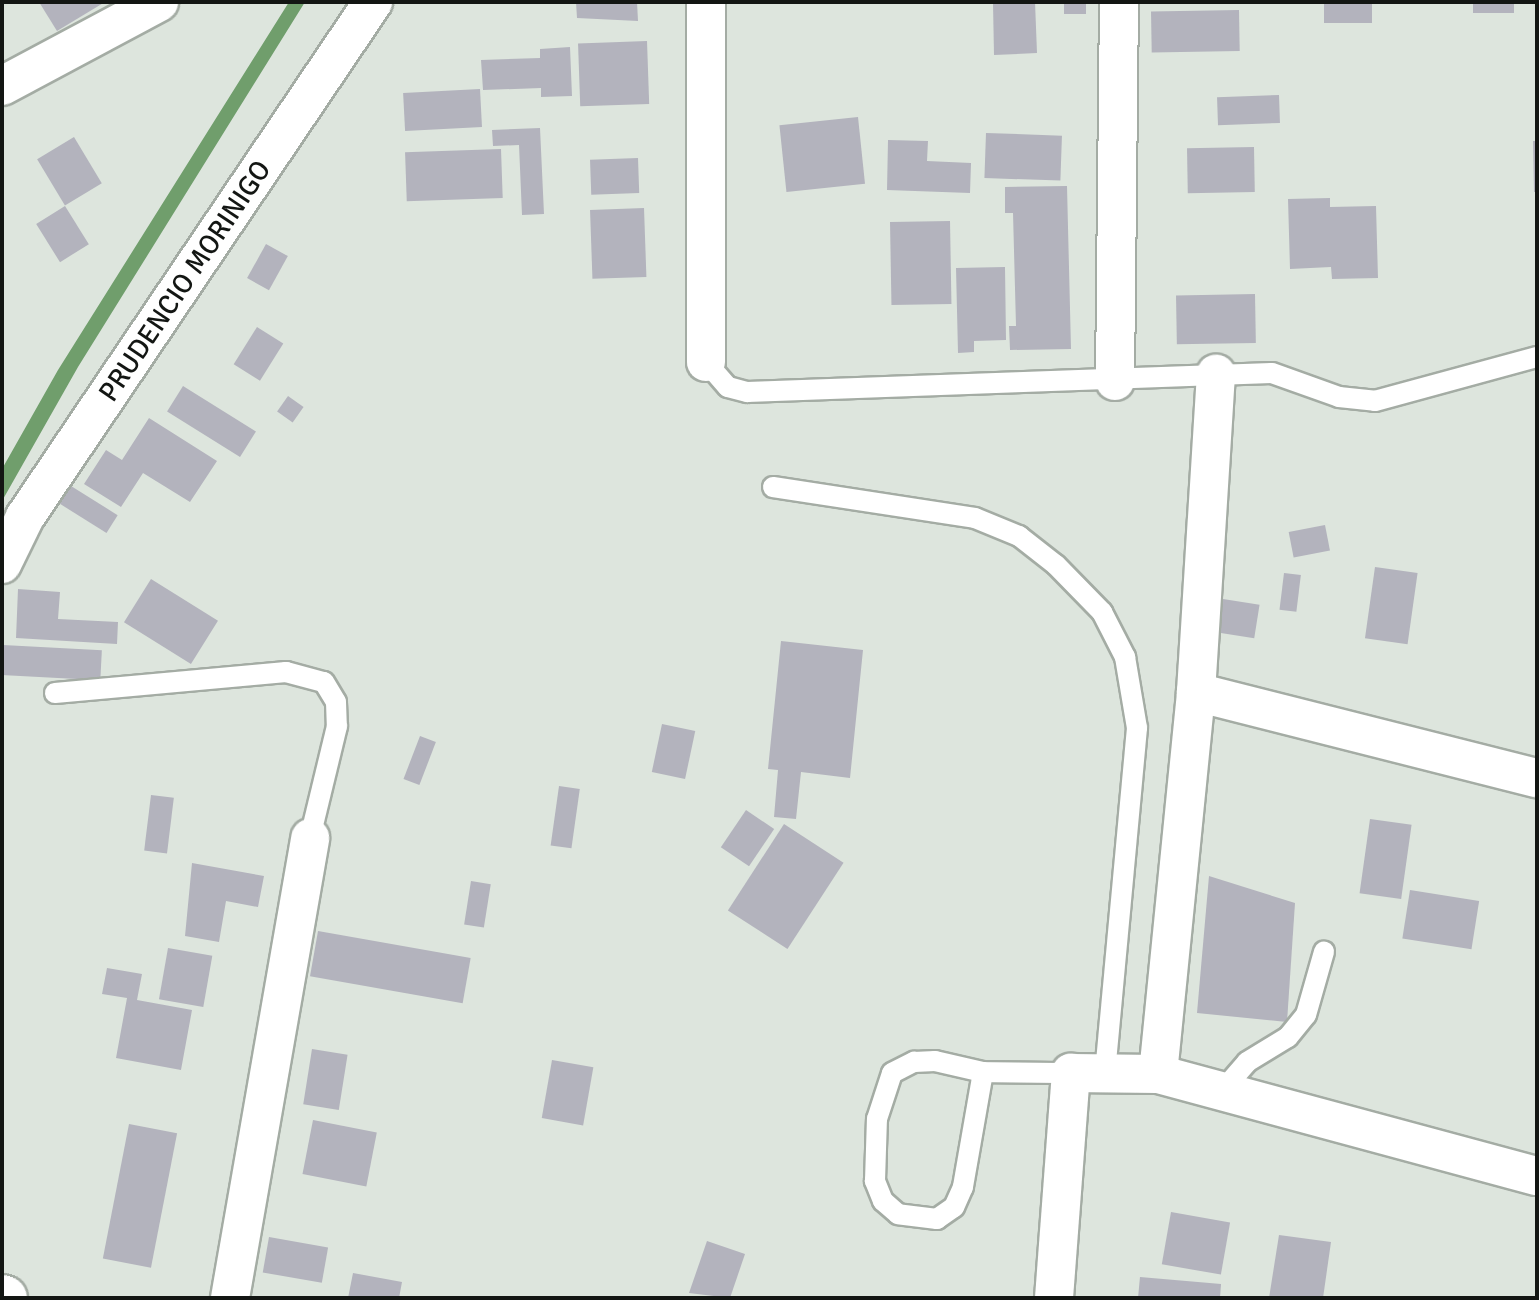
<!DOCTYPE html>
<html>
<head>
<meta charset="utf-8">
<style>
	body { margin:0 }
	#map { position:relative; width:1539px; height:1300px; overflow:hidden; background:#dde5dd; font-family:Signika,sans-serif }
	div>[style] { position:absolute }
	.water>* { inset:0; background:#709e6c }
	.building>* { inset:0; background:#b3b3bd; transform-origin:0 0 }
	.roads { filter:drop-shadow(2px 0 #a4aca4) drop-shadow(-2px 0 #a4aca4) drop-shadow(0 2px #a4aca4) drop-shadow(0 -2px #a4aca4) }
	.service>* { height:20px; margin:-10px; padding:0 10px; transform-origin:10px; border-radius:10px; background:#fff }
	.minor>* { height:38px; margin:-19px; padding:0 19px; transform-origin:19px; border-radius:19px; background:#fff }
	.tertiary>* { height:44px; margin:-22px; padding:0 22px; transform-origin:22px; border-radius:22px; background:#fff }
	span { translate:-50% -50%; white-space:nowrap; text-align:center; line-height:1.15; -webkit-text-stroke:6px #fff; paint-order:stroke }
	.street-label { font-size:28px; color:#131613 }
	.frame { position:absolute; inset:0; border:4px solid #131613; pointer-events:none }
</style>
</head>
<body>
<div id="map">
	<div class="water">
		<i style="clip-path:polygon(289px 2px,305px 2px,78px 367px,2px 501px,2px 469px,58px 370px)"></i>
	</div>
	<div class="building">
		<i style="clip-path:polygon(39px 2px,105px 2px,57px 31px)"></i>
		<i style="clip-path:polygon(576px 2px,637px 2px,638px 21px,577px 18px)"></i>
		<i style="clip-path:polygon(1005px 2px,1035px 2px,1037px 53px,994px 55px,993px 3px)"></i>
		<i style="left:1064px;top:2px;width:22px;height:12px"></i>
		<i style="left:1324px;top:2px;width:48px;height:21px"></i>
		<i style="left:1473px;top:2px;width:41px;height:11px"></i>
		<i style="left:1239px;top:10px;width:41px;height:88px;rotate:89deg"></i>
		<i style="left:647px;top:41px;width:63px;height:69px;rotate:88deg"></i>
		<i style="clip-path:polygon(570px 47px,572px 96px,541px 97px,541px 88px,483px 90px,481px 60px,540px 58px,540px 49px)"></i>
		<i style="left:480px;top:89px;width:38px;height:77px;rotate:87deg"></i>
		<i style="left:1279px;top:95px;width:28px;height:62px;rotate:88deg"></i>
		<i style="left:858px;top:117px;width:67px;height:79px;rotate:84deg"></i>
		<i style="clip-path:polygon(540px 128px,544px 214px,522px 215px,519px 145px,493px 146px,492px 130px)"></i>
		<i style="left:986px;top:133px;width:76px;height:45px;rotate:2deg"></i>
		<i style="left:74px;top:137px;width:54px;height:43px;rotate:59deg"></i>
		<i style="clip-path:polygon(888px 140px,928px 141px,927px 161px,971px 163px,970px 193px,887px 190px)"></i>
		<i style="clip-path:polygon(1533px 141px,1537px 141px,1537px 192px,1534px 192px)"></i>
		<i style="left:1254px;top:147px;width:45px;height:67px;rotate:89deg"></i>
		<i style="left:501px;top:149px;width:49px;height:96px;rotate:88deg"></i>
		<i style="left:638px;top:158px;width:35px;height:48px;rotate:88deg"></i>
		<i style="clip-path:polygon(1067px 186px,1071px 349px,1010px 350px,1009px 326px,1016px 326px,1013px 213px,1005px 213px,1005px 187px)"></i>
		<i style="clip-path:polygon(1330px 198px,1330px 207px,1376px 206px,1378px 278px,1332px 279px,1331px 267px,1290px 269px,1288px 199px)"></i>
		<i style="left:65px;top:206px;width:45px;height:34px;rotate:58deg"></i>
		<i style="left:644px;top:208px;width:69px;height:54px;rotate:88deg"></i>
		<i style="left:950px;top:221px;width:83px;height:60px;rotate:89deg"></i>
		<i style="left:266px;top:244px;width:25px;height:39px;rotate:29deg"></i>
		<i style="clip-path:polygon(1005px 267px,1006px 340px,974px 341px,974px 352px,958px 353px,956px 268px)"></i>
		<i style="left:1255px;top:294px;width:49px;height:79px;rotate:89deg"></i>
		<i style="left:257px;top:327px;width:31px;height:44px;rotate:32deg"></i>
		<i style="left:183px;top:386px;width:86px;height:30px;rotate:32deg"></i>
		<i style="left:288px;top:396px;width:19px;height:19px;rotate:35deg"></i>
		<i style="clip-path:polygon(149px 418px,217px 461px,190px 502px,143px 473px,121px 507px,84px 484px,106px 450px,122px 460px)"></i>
		<i style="left:71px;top:486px;width:55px;height:21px;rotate:32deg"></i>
		<i style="left:1325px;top:525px;width:26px;height:37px;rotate:79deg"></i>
		<i style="left:1375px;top:567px;width:43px;height:72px;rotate:8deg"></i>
		<i style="left:1284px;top:573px;width:17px;height:37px;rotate:7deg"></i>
		<i style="left:151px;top:579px;width:79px;height:51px;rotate:32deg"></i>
		<i style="clip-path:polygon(18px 589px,60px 592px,58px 619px,118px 622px,117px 644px,16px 638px)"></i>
		<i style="left:1223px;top:599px;width:37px;height:34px;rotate:9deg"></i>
		<i style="clip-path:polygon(781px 641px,863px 650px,850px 778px,801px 772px,796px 819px,774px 817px,778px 770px,768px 769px)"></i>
		<i style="left:3px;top:645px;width:99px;height:30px;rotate:3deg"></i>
		<i style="left:662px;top:724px;width:34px;height:49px;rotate:12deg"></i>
		<i style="left:420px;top:736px;width:17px;height:46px;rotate:21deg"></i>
		<i style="left:559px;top:786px;width:21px;height:60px;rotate:8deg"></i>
		<i style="left:151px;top:795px;width:23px;height:56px;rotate:7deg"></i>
		<i style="left:746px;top:810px;width:34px;height:45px;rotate:34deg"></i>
		<i style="left:1370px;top:819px;width:42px;height:75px;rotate:8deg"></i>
		<i style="left:784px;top:824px;width:71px;height:103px;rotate:33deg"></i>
		<i style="clip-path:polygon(192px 863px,264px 876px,258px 907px,226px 901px,219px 942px,185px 936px)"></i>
		<i style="clip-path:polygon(1209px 876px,1295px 903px,1287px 1022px,1197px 1013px)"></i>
		<i style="left:471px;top:881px;width:20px;height:44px;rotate:9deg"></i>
		<i style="left:1410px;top:890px;width:70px;height:49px;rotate:9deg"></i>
		<i style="left:318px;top:931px;width:155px;height:46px;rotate:10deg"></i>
		<i style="left:168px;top:948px;width:45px;height:52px;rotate:10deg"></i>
		<i style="clip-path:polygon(107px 968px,142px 974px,137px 1000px,192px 1010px,181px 1070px,116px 1058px,127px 998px,102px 994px)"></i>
		<i style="left:312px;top:1049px;width:36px;height:56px;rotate:9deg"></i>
		<i style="left:552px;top:1060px;width:42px;height:59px;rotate:10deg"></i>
		<i style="left:313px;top:1120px;width:65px;height:55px;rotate:11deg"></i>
		<i style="left:129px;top:1124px;width:49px;height:137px;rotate:11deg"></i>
		<i style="left:1171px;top:1212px;width:60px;height:53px;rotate:10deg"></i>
		<i style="clip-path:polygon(1279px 1235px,1331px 1242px,1323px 1298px,1269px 1298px)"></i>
		<i style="left:269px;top:1237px;width:60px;height:36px;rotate:10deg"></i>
		<i style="clip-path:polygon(707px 1241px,745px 1254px,730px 1298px,689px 1293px)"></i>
		<i style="clip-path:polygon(353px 1273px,402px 1282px,399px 1298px,348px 1298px)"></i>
		<i style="clip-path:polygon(1140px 1277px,1221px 1284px,1220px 1298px,1138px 1298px)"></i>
	</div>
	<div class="roads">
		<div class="service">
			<i style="left:706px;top:362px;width:33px;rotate:49deg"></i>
			<i style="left:728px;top:387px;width:20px;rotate:15deg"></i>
			<i style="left:747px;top:392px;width:525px;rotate:-2.07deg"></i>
			<i style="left:1272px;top:373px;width:71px;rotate:19.7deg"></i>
			<i style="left:1339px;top:397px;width:36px;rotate:6deg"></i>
			<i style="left:1375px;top:401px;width:168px;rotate:-15.2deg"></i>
			<i style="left:773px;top:487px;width:204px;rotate:8.7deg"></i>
			<i style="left:975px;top:518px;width:48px;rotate:22.2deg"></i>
			<i style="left:1019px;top:536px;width:47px;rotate:38.1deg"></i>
			<i style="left:1056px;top:565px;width:66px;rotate:45.6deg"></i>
			<i style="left:1102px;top:612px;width:51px;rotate:62.9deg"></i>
			<i style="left:1125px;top:657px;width:72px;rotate:80.4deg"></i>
			<i style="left:1137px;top:728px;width:349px;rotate:95.3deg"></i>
			<i style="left:55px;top:693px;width:232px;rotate:-5.2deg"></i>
			<i style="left:286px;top:672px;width:39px;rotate:15deg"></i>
			<i style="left:324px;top:682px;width:23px;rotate:59deg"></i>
			<i style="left:336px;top:702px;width:24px;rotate:88deg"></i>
			<i style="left:337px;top:726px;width:115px;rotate:103.6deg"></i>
			<i style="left:983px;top:1072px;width:117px;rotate:99.9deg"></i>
			<i style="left:963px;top:1187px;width:22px;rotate:114deg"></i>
			<i style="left:954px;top:1207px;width:21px;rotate:145deg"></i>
			<i style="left:937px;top:1219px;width:39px;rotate:-173deg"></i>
			<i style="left:898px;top:1214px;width:20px;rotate:-139deg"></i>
			<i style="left:883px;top:1201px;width:22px;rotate:-112deg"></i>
			<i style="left:875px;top:1181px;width:62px;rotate:-88.2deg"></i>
			<i style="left:877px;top:1119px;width:48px;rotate:-71.9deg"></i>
			<i style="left:892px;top:1073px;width:25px;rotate:-27deg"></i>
			<i style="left:914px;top:1062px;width:21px;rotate:-3deg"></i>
			<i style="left:935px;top:1061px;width:49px;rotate:12.9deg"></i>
			<i style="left:983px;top:1072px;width:88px;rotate:0.7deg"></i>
			<i style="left:1222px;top:1091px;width:38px;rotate:-49deg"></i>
			<i style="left:1247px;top:1062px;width:48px;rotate:-31.4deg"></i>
			<i style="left:1288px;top:1037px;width:28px;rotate:-51deg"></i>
			<i style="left:1306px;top:1015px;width:66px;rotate:-74.1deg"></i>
		</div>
		<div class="minor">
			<i style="left:2px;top:86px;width:178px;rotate:-28.1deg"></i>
			<i style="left:706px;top:362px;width:360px;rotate:-90deg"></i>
			<i style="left:1115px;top:381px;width:379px;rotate:-89.4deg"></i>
			<i style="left:2px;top:564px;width:52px;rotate:-63.9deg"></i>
			<i style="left:25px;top:517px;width:622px;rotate:-55.95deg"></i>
			<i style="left:1196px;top:692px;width:352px;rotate:14.2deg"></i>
			<i style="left:1158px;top:1074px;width:384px;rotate:-84.3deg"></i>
			<i style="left:1196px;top:692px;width:319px;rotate:-86.4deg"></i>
			<i style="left:230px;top:1298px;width:467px;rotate:-80.1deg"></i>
			<i style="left:1054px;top:1298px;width:226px;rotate:-85.7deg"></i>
			<i style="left:1071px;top:1073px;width:87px;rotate:0.7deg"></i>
			<i style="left:1158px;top:1074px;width:392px;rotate:15.1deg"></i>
		</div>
		<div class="tertiary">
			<i style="left:2px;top:1297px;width:3px;rotate:18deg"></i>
		</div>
	</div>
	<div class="street-label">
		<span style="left:185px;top:281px;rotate:-56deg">PRUDENCIO MORINIGO</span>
	</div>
	<div class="frame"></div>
</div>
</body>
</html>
